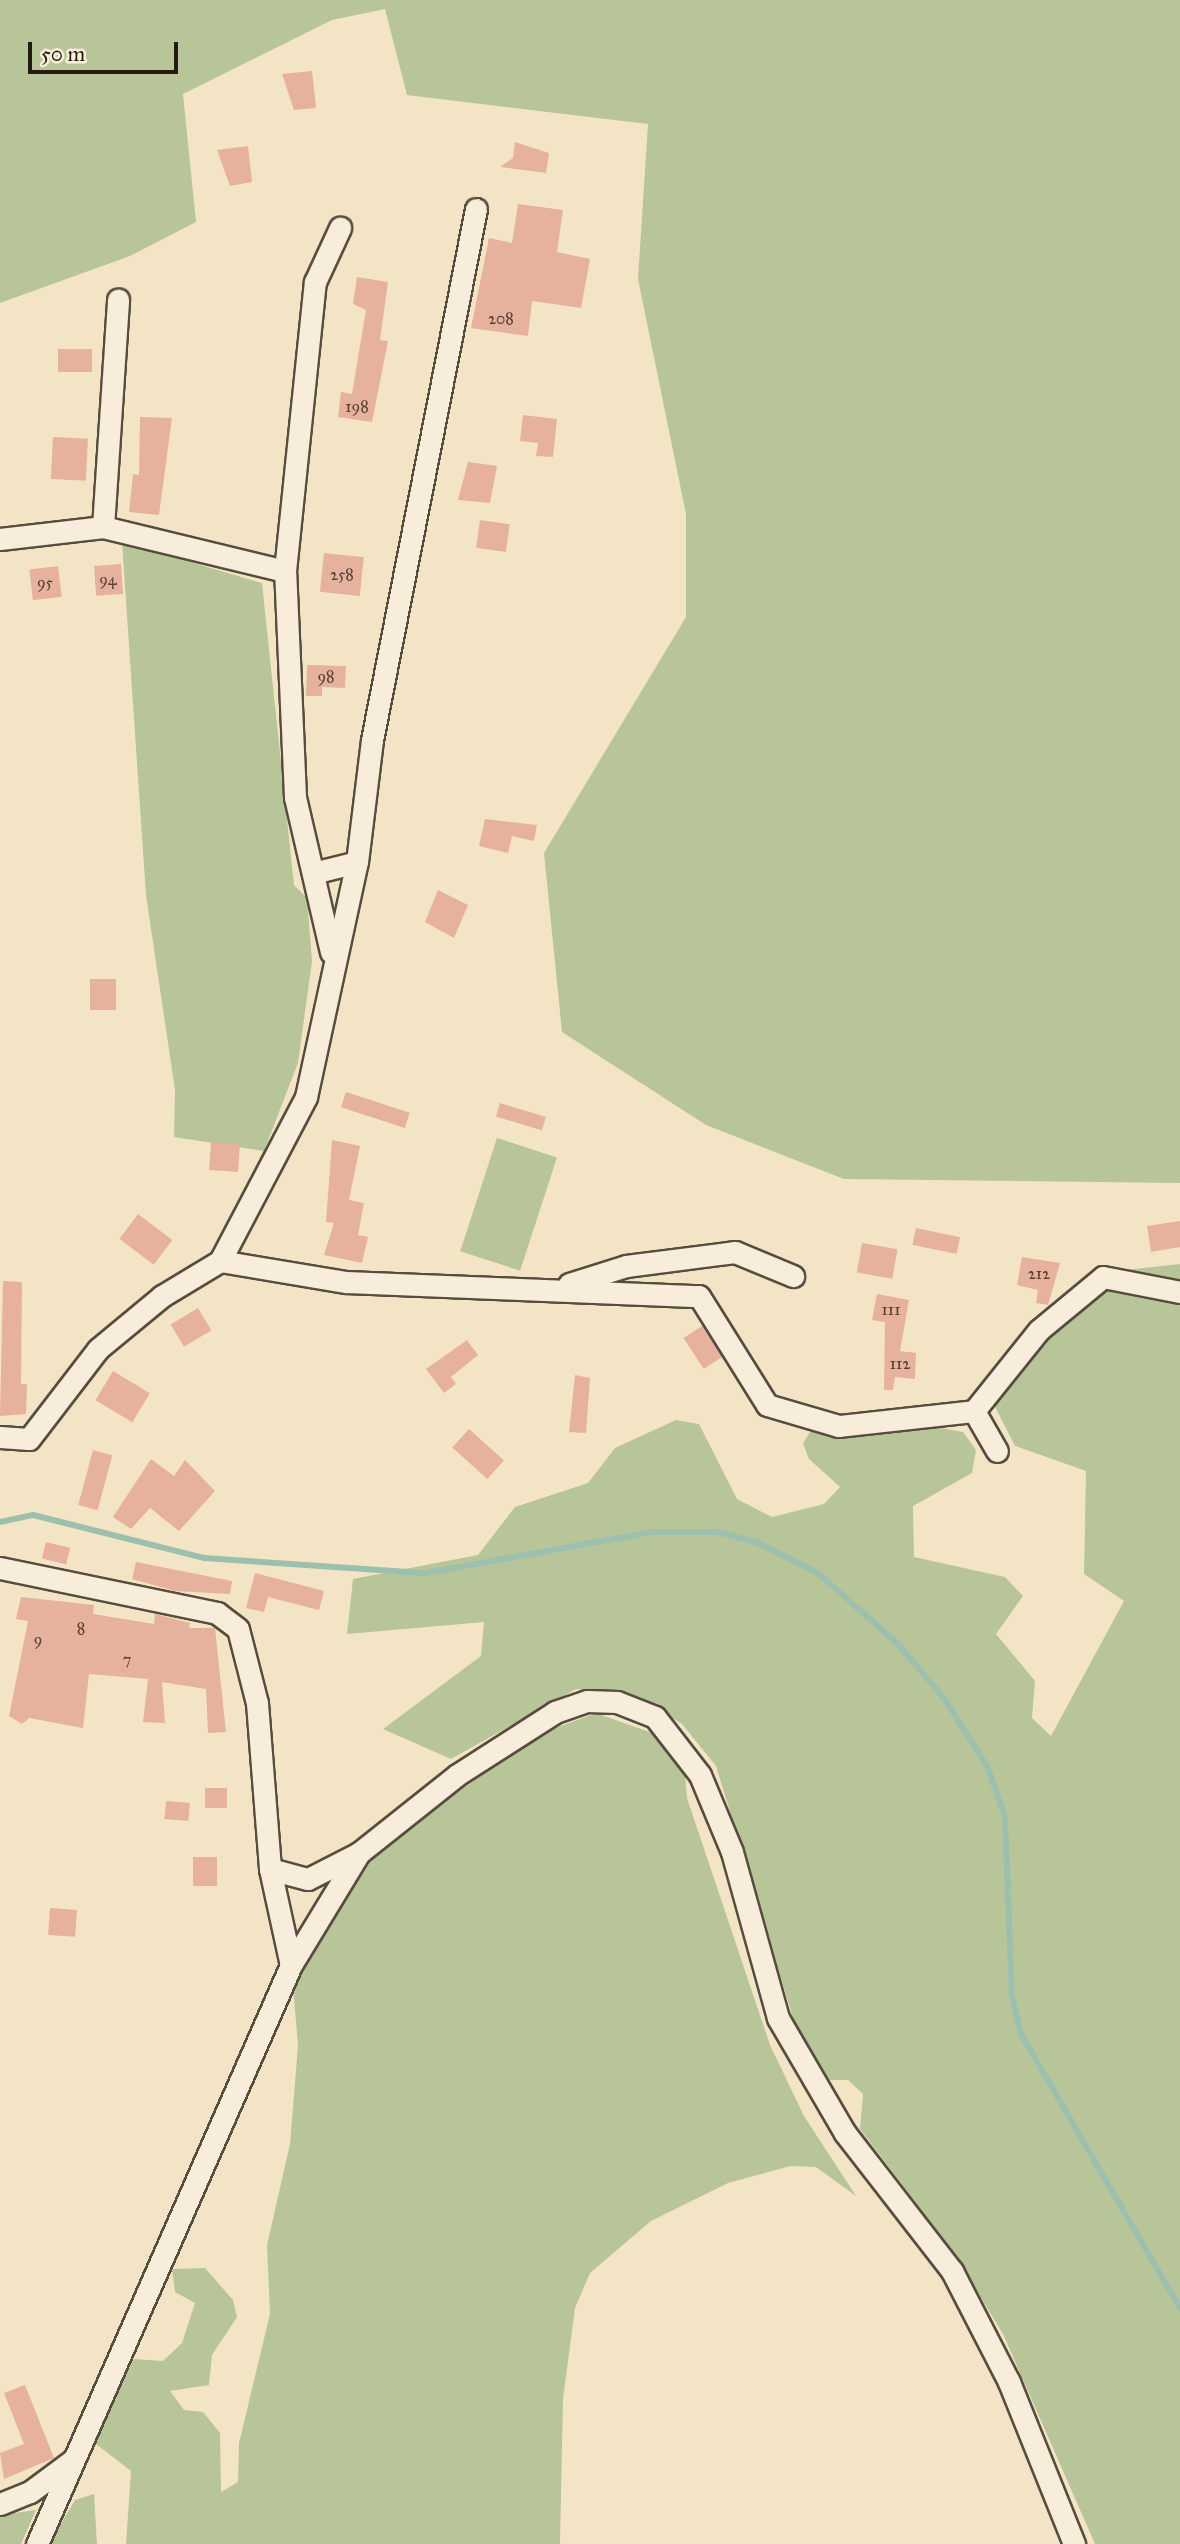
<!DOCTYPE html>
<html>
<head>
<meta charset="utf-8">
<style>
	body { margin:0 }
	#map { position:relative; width:1180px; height:2544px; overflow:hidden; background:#f4e4c6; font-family:"IM FELL Great Primer",serif }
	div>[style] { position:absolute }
	.green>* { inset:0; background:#b8c598; transform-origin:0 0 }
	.stream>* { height:6px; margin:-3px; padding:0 3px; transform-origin:3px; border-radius:3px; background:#9dbfae }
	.building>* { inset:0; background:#e6b19d; transform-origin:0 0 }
	.roads { filter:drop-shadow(2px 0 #574d3f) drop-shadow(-2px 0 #574d3f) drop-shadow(0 2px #574d3f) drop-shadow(0 -2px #574d3f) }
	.minor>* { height:21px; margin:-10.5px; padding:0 10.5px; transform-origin:10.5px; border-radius:10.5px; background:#f8edda }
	span { translate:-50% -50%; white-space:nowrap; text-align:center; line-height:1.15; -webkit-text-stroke:6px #f8edda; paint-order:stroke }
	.number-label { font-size:16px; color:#544035 }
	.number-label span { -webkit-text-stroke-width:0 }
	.scale { position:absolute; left:28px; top:42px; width:150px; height:32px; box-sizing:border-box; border:4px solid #231b12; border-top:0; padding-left:9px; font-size:21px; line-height:24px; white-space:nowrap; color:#231b12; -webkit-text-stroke:5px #f8edda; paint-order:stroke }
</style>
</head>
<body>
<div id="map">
	<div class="green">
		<i style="clip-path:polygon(0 0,1180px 0,1180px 1183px,844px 1179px,706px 1125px,562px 1032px,544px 853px,686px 617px,686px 514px,638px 279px,648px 124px,407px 95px,385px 9px,332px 20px,183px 94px,196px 222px,130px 256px,0 303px)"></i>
		<i style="clip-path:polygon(122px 542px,262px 583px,294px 885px,307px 898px,312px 961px,298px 1063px,264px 1151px,174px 1137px,175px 1090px,146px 895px)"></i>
		<i style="left:497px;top:1138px;width:63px;height:119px;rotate:18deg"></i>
		<i style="clip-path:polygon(1180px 1264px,1180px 2544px,1095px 2544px,1003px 2334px,953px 2251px,860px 2129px,863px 2094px,848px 2080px,828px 2080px,797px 2031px,716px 1766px,682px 1724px,640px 1697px,576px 1689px,451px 1759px,383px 1729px,481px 1656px,484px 1622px,347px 1634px,353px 1579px,478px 1555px,515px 1507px,588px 1483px,615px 1448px,676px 1420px,699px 1424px,737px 1499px,772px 1517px,824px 1504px,840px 1487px,809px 1459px,803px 1443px,810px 1432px,925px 1425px,963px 1432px,976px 1450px,972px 1473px,913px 1506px,914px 1557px,1005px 1577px,1023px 1596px,996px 1634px,1035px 1681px,1032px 1718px,1051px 1736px,1124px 1601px,1084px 1574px,1086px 1471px,1015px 1446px,990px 1397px,1080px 1297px,1116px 1271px)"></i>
		<i style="clip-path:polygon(596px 1713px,655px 1734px,684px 1760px,687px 1798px,770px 2045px,804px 2116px,856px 2196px,816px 2167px,790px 2166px,728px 2183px,651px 2221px,590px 2273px,575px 2308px,563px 2399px,560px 2544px,126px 2544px,131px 2471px,92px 2441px,134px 2359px,163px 2361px,182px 2343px,195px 2303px,175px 2292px,172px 2269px,205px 2268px,233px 2300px,237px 2317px,212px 2355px,209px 2385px,170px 2391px,184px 2410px,203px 2412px,220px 2433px,221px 2492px,238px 2482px,239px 2443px,270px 2314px,267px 2245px,290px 2144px,298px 2046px,293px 1986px,340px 1890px,365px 1861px,534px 1736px)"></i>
		<i style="clip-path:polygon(94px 2494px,97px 2544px,49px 2544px,75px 2500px)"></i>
		<i style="clip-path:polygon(36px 2510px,21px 2544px,0 2544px,0 2515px)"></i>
	</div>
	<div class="stream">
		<i style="left:0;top:1522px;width:34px;rotate:-12deg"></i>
		<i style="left:33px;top:1515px;width:176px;rotate:14.1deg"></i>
		<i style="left:204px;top:1558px;width:223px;rotate:3.9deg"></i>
		<i style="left:426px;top:1573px;width:230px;rotate:-10.3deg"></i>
		<i style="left:652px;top:1532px;width:66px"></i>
		<i style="left:718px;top:1532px;width:41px;rotate:15.4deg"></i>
		<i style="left:758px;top:1543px;width:67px;rotate:26.6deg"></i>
		<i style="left:818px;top:1573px;width:108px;rotate:41.6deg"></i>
		<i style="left:899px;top:1645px;width:73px;rotate:50deg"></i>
		<i style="left:946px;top:1701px;width:79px;rotate:57.9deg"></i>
		<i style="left:988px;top:1768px;width:52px;rotate:70.9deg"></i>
		<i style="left:1005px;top:1817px;width:179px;rotate:87.8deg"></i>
		<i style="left:1012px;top:1996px;width:39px;rotate:77deg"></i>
		<i style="left:1021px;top:2034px;width:317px;rotate:59.9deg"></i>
	</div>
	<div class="building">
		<i style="clip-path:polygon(312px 71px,316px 108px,294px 110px,282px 74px)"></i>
		<i style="clip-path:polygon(515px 142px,549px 153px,546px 173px,500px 167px,513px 158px)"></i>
		<i style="clip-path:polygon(248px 146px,252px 182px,230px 186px,217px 150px)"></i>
		<i style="clip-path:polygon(518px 204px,563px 210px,557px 252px,590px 259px,581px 308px,532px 301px,528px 336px,471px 328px,489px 238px,512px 243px)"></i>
		<i style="clip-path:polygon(357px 277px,388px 282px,380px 340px,388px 341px,372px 422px,338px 417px,341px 392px,352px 394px,366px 310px,353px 304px)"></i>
		<i style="left:58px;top:349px;width:34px;height:23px"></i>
		<i style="clip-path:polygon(523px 415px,557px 419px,553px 457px,536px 456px,538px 443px,520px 441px)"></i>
		<i style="clip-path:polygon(140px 417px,172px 418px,159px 515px,129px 512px,133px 474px,139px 475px)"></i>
		<i style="left:53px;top:437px;width:35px;height:42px;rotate:3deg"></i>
		<i style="clip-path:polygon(468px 462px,497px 466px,490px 503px,458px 500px)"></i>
		<i style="left:480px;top:520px;width:30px;height:28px;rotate:8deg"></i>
		<i style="left:324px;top:553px;width:40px;height:39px;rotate:6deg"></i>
		<i style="left:121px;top:564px;width:30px;height:27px;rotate:86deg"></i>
		<i style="left:58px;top:566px;width:31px;height:29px;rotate:83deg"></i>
		<i style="clip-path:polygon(307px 665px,346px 666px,345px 688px,322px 687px,322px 696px,306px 696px)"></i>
		<i style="clip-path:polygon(485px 819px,537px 825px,534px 841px,512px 836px,508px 853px,479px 846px)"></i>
		<i style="clip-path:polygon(438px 890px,468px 905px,454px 938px,425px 922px)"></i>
		<i style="left:90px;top:979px;width:26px;height:31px"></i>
		<i style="left:346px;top:1092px;width:67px;height:16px;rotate:18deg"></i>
		<i style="left:500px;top:1103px;width:48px;height:14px;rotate:17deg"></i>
		<i style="clip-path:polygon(332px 1140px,360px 1146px,349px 1200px,364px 1203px,358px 1235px,368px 1237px,362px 1263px,324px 1255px,334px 1223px,326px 1222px)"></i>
		<i style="left:211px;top:1142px;width:29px;height:28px;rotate:4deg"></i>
		<i style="left:138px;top:1214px;width:43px;height:31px;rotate:37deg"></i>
		<i style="clip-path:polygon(1180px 1221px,1180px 1247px,1151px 1252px,1147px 1226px)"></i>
		<i style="left:916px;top:1228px;width:45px;height:17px;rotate:12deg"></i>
		<i style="left:862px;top:1243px;width:36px;height:30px;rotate:10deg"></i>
		<i style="clip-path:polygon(1022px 1257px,1060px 1263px,1048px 1305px,1036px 1303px,1038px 1290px,1017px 1285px)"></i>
		<i style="clip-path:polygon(3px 1281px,22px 1282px,21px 1384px,27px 1384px,26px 1414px,0 1416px)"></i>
		<i style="clip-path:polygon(877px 1294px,909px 1300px,900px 1351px,916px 1353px,915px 1379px,895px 1377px,893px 1390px,884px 1390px,885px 1322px,872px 1320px)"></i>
		<i style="left:198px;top:1308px;width:26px;height:32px;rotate:59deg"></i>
		<i style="left:702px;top:1326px;width:37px;height:22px;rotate:57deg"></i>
		<i style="clip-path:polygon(467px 1340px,478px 1355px,451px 1377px,456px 1384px,444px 1393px,426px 1369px)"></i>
		<i style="left:113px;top:1371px;width:43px;height:34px;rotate:31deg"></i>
		<i style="clip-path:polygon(575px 1375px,590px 1378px,586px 1433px,569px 1432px)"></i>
		<i style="left:469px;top:1429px;width:47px;height:25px;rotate:42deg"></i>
		<i style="left:93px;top:1450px;width:20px;height:57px;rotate:15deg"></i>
		<i style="clip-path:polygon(151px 1459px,174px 1476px,185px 1460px,215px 1491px,179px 1531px,150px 1508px,131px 1529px,113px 1517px)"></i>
		<i style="left:46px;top:1542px;width:25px;height:17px;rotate:14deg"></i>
		<i style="clip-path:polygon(136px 1562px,232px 1581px,230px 1594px,175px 1591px,132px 1579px)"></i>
		<i style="clip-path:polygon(255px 1573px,324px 1591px,319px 1610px,268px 1597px,264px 1612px,246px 1608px)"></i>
		<i style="clip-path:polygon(21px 1597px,94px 1605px,93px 1614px,154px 1624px,155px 1614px,190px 1623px,189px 1628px,215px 1628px,226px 1732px,208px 1733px,206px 1689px,162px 1682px,165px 1723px,143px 1722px,148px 1679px,89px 1674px,83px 1728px,29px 1718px,22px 1724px,9px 1716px,28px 1621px,16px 1619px)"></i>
		<i style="left:205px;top:1788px;width:22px;height:20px"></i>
		<i style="left:166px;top:1801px;width:24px;height:18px;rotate:5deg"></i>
		<i style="left:193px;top:1857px;width:24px;height:29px"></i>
		<i style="left:50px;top:1908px;width:27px;height:27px;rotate:4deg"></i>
		<i style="clip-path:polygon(25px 2385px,54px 2458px,4px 2479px,0 2453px,24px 2444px,4px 2393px)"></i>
	</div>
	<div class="roads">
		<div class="minor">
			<i style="left:103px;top:527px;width:228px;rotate:-86.2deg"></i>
			<i style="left:0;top:539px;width:104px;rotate:-6.6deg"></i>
			<i style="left:103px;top:527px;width:187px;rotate:13.6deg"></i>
			<i style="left:313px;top:873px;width:45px;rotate:-14deg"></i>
			<i style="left:331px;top:952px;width:159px;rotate:-103.1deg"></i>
			<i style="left:295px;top:797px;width:226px;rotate:-92.5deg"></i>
			<i style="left:285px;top:571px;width:291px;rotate:-84.1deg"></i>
			<i style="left:315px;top:282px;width:60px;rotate:-65.2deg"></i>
			<i style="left:220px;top:1261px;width:128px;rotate:9.5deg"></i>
			<i style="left:346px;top:1282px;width:353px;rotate:2.3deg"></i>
			<i style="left:699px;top:1296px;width:128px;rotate:58deg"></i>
			<i style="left:767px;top:1405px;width:75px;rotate:16.3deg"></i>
			<i style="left:839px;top:1426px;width:136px;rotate:-6.3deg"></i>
			<i style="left:974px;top:1411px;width:104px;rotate:-51.3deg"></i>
			<i style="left:1039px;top:1330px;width:83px;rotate:-39.6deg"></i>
			<i style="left:1103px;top:1277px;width:78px;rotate:11deg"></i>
			<i style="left:569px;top:1284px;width:60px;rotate:-17.5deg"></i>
			<i style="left:626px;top:1266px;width:110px;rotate:-7.3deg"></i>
			<i style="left:735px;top:1252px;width:63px;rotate:22.5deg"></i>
			<i style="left:974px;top:1411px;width:46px;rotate:60.1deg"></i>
			<i style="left:0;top:1437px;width:29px;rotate:4deg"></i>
			<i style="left:29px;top:1439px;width:113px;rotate:-52.5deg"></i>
			<i style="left:98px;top:1349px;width:83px;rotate:-39.6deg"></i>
			<i style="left:162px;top:1296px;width:68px;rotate:-31.1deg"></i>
			<i style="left:220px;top:1261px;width:185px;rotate:-62.3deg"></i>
			<i style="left:306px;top:1097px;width:240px;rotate:-77.8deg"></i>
			<i style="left:357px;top:862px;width:123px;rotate:-83deg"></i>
			<i style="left:372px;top:740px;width:541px;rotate:-78.92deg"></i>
			<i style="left:0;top:1568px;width:222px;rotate:11.7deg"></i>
			<i style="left:217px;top:1613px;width:26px;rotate:37deg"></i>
			<i style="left:238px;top:1629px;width:76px;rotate:75.6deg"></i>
			<i style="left:257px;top:1703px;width:167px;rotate:85.5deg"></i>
			<i style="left:270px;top:1869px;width:98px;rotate:77.7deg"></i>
			<i style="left:270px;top:1869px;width:39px;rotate:15deg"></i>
			<i style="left:308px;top:1879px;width:57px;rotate:-27deg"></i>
			<i style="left:359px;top:1853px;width:125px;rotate:-38.5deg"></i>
			<i style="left:457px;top:1775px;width:117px;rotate:-32.7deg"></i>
			<i style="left:555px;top:1712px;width:34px;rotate:-19deg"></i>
			<i style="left:587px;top:1701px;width:30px;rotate:2deg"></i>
			<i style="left:617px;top:1702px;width:41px;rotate:21.5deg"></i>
			<i style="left:655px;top:1717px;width:73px;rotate:52.2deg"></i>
			<i style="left:700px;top:1775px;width:83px;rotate:67.4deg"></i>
			<i style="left:732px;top:1852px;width:172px;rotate:74.5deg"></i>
			<i style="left:778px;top:2018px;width:133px;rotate:59.8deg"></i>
			<i style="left:845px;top:2133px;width:175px;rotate:52.2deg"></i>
			<i style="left:952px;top:2271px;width:125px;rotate:62.8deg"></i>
			<i style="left:1009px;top:2382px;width:175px;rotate:68.1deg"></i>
			<i style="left:0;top:2504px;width:32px;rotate:-22deg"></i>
			<i style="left:30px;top:2492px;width:54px;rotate:-36.7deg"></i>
			<i style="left:37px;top:2544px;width:632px;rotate:-66.31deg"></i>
			<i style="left:291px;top:1965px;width:131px;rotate:-58.7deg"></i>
		</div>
	</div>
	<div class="number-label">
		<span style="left:501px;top:319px">208</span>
		<span style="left:357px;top:407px">198</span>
		<span style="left:342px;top:575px">258</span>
		<span style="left:108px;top:580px">94</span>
		<span style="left:45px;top:583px">95</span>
		<span style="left:326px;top:677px">98</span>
		<span style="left:1039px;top:1274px">212</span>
		<span style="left:891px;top:1310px">111</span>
		<span style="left:900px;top:1364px">112</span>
		<span style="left:81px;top:1629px">8</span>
		<span style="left:38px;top:1640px">9</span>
		<span style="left:127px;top:1660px">7</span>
	</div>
	<div class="scale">50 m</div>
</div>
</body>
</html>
